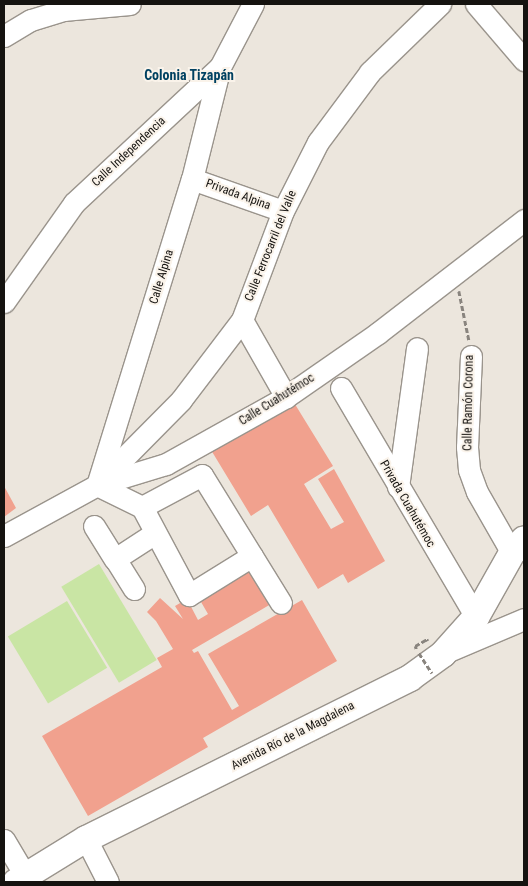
<!DOCTYPE html>
<html>
<head>
<meta charset="utf-8">
<style>
	body { margin:0 }
	#map { position:relative; width:528px; height:886px; overflow:hidden; background:#ece6dd; font-family:"Roboto Condensed",sans-serif }
	div>[style] { position:absolute }
	.green>* { inset:0; background:#c9e5a4; transform-origin:0 0 }
	.building>* { inset:0; background:#f1a18e }
	.path>* { height:2.5px; margin-top:-1.25px; transform-origin:0; background:repeating-linear-gradient(90deg,#89847e 0 5px,transparent 0 7.5px) }
	.roads { filter:drop-shadow(1px 0 #9a948c) drop-shadow(-1px 0 #9a948c) drop-shadow(0 1px #9a948c) drop-shadow(0 -1px #9a948c) }
	.minor>* { height:21px; margin:-10.5px; padding:0 10.5px; transform-origin:10.5px; border-radius:10.5px; background:#fff }
	.major>* { height:26px; margin:-13px; padding:0 13px; transform-origin:13px; border-radius:13px; background:#fff }
	.path-bridge>* { height:2.5px; margin-top:-1.25px; transform-origin:0; background:repeating-linear-gradient(90deg,#89847e 0 5px,transparent 0 7.5px) }
	span { translate:-50% -50%; white-space:nowrap; text-align:center; line-height:1.15; -webkit-text-stroke:4px #faf3ea; paint-order:stroke }
	.street-label { font-size:12px; color:#151310 }
	.neighbourhood-label { font-size:14px; color:#004161; font-weight:700 }
	.frame { position:absolute; inset:0; border:5px solid #151310; pointer-events:none }
</style>
</head>
<body>
<div id="map">
	<div class="green">
		<i style="left:99px;top:564px;width:112px;height:44px;rotate:59deg"></i>
		<i style="left:67px;top:601px;width:78px;height:69px;rotate:59deg"></i>
	</div>
	<div class="building">
		<i style="clip-path:polygon(293px 401px,333px 466px,304px 484px,331px 529px,344px 522px,318px 479px,334px 469px,385px 561px,348px 583px,343px 574px,318px 589px,268px 505px,251px 516px,211px 450px)"></i>
		<i style="clip-path:polygon(4px 486px,16px 508px,4px 517px)"></i>
		<i style="clip-path:polygon(249px 565px,271px 604px,192px 650px,194px 653px,198px 651px,232px 710px,239px 706px,208px 654px,302px 600px,337px 661px,203px 738px,208px 747px,88px 816px,42px 736px,162px 667px,157px 658px,173px 649px,156px 621px,147px 612px,160px 598px,183px 619px,175px 606px,187px 599px,198px 620px,208px 614px,197px 595px)"></i>
	</div>
	<div class="path">
		<i style="left:459px;top:291px;width:50px;rotate:78.5deg"></i>
		<i style="left:416px;top:649px;width:3px;rotate:-108deg"></i>
		<i style="left:415px;top:646px;width:14px;rotate:-30deg"></i>
		<i style="left:427px;top:639px;width:2px;rotate:63deg"></i>
	</div>
	<div class="roads">
		<div class="minor">
			<i style="left:476px;top:4px;width:74px;rotate:49.4deg"></i>
			<i style="left:4px;top:36px;width:31px;rotate:-31deg"></i>
			<i style="left:31px;top:20px;width:34px;rotate:-17deg"></i>
			<i style="left:63px;top:10px;width:67px;rotate:-5.1deg"></i>
			<i style="left:192px;top:179px;width:96px;rotate:19.4deg"></i>
			<i style="left:4px;top:302px;width:121px;rotate:-54.7deg"></i>
			<i style="left:74px;top:203px;width:200px;rotate:-43deg"></i>
			<i style="left:220px;top:67px;width:71px;rotate:-62.4deg"></i>
			<i style="left:242px;top:320px;width:89px;rotate:60.3deg"></i>
			<i style="left:471px;top:356px;width:91px;rotate:92.5deg"></i>
			<i style="left:467px;top:447px;width:23px;rotate:85deg"></i>
			<i style="left:469px;top:470px;width:23px;rotate:70deg"></i>
			<i style="left:477px;top:492px;width:70px;rotate:60.2deg"></i>
			<i style="left:341px;top:388px;width:266px;rotate:59.5deg"></i>
			<i style="left:98px;top:482px;width:317px;rotate:-72.8deg"></i>
			<i style="left:192px;top:179px;width:115px;rotate:-76deg"></i>
			<i style="left:99px;top:483px;width:117px;rotate:-45.3deg"></i>
			<i style="left:181px;top:400px;width:101px;rotate:-52.7deg"></i>
			<i style="left:242px;top:320px;width:116px;rotate:-69.4deg"></i>
			<i style="left:283px;top:211px;width:77px;rotate:-63.1deg"></i>
			<i style="left:318px;top:142px;width:87px;rotate:-53.4deg"></i>
			<i style="left:370px;top:72px;width:98px;rotate:-44.2deg"></i>
			<i style="left:97px;top:485px;width:50px;rotate:26.1deg"></i>
			<i style="left:142px;top:507px;width:100px;rotate:61.9deg"></i>
			<i style="left:189px;top:595px;width:74px;rotate:-31.8deg"></i>
			<i style="left:252px;top:556px;width:95px;rotate:-121.7deg"></i>
			<i style="left:202px;top:475px;width:68px;rotate:151.9deg"></i>
			<i style="left:398px;top:487px;width:140px;rotate:-82.2deg"></i>
			<i style="left:94px;top:526px;width:39px;rotate:58deg"></i>
			<i style="left:4px;top:536px;width:106px;rotate:-28.7deg"></i>
			<i style="left:97px;top:485px;width:72px;rotate:-16.9deg"></i>
			<i style="left:166px;top:464px;width:137px;rotate:-29.2deg"></i>
			<i style="left:286px;top:397px;width:112px;rotate:-34.8deg"></i>
			<i style="left:378px;top:333px;width:185px;rotate:-37.7deg"></i>
			<i style="left:252px;top:556px;width:55px;rotate:58.3deg"></i>
			<i style="left:134px;top:589px;width:36px;rotate:-122deg"></i>
			<i style="left:115px;top:559px;width:48px;rotate:-33deg"></i>
			<i style="left:446px;top:652px;width:85px;rotate:-22.9deg"></i>
			<i style="left:86px;top:839px;width:48px;rotate:62.9deg"></i>
			<i style="left:4px;top:840px;width:49px;rotate:59.2deg"></i>
		</div>
		<div class="major">
			<i style="left:16px;top:882px;width:82px;rotate:-31.6deg"></i>
			<i style="left:86px;top:839px;width:362px;rotate:-26.4deg"></i>
			<i style="left:410px;top:678px;width:41px;rotate:-36deg"></i>
			<i style="left:443px;top:654px;width:50px;rotate:-48.3deg"></i>
			<i style="left:476px;top:617px;width:73px;rotate:-60.6deg"></i>
			<i style="left:512px;top:553px;width:18px;rotate:-49deg"></i>
		</div>
	</div>
	<div class="path-bridge">
		<i style="left:419px;top:653px;width:24px;rotate:57deg"></i>
	</div>
	<div class="street-label">
		<span style="left:129px;top:152px;rotate:-43deg">Calle Independencia</span>
		<span style="left:238px;top:195px;rotate:20deg">Privada Alpina</span>
		<span style="left:271px;top:246px;rotate:-68deg">Calle Ferrocarril del Valle</span>
		<span style="left:162px;top:277px;rotate:-73deg">Calle Alpina</span>
		<span style="left:277px;top:400px;rotate:-32deg">Calle Cuahutémoc</span>
		<span style="left:469px;top:403px;rotate:-89deg">Calle Ramón Corona</span>
		<span style="left:407px;top:504px;rotate:60deg">Privada Cuahutémoc</span>
		<span style="left:293px;top:736px;rotate:-27deg">Avenida Río de la Magdalena</span>
	</div>
	<div class="neighbourhood-label">
		<span style="left:189px;top:75px">Colonia Tizapán</span>
	</div>
	<div class="frame"></div>
</div>
</body>
</html>
